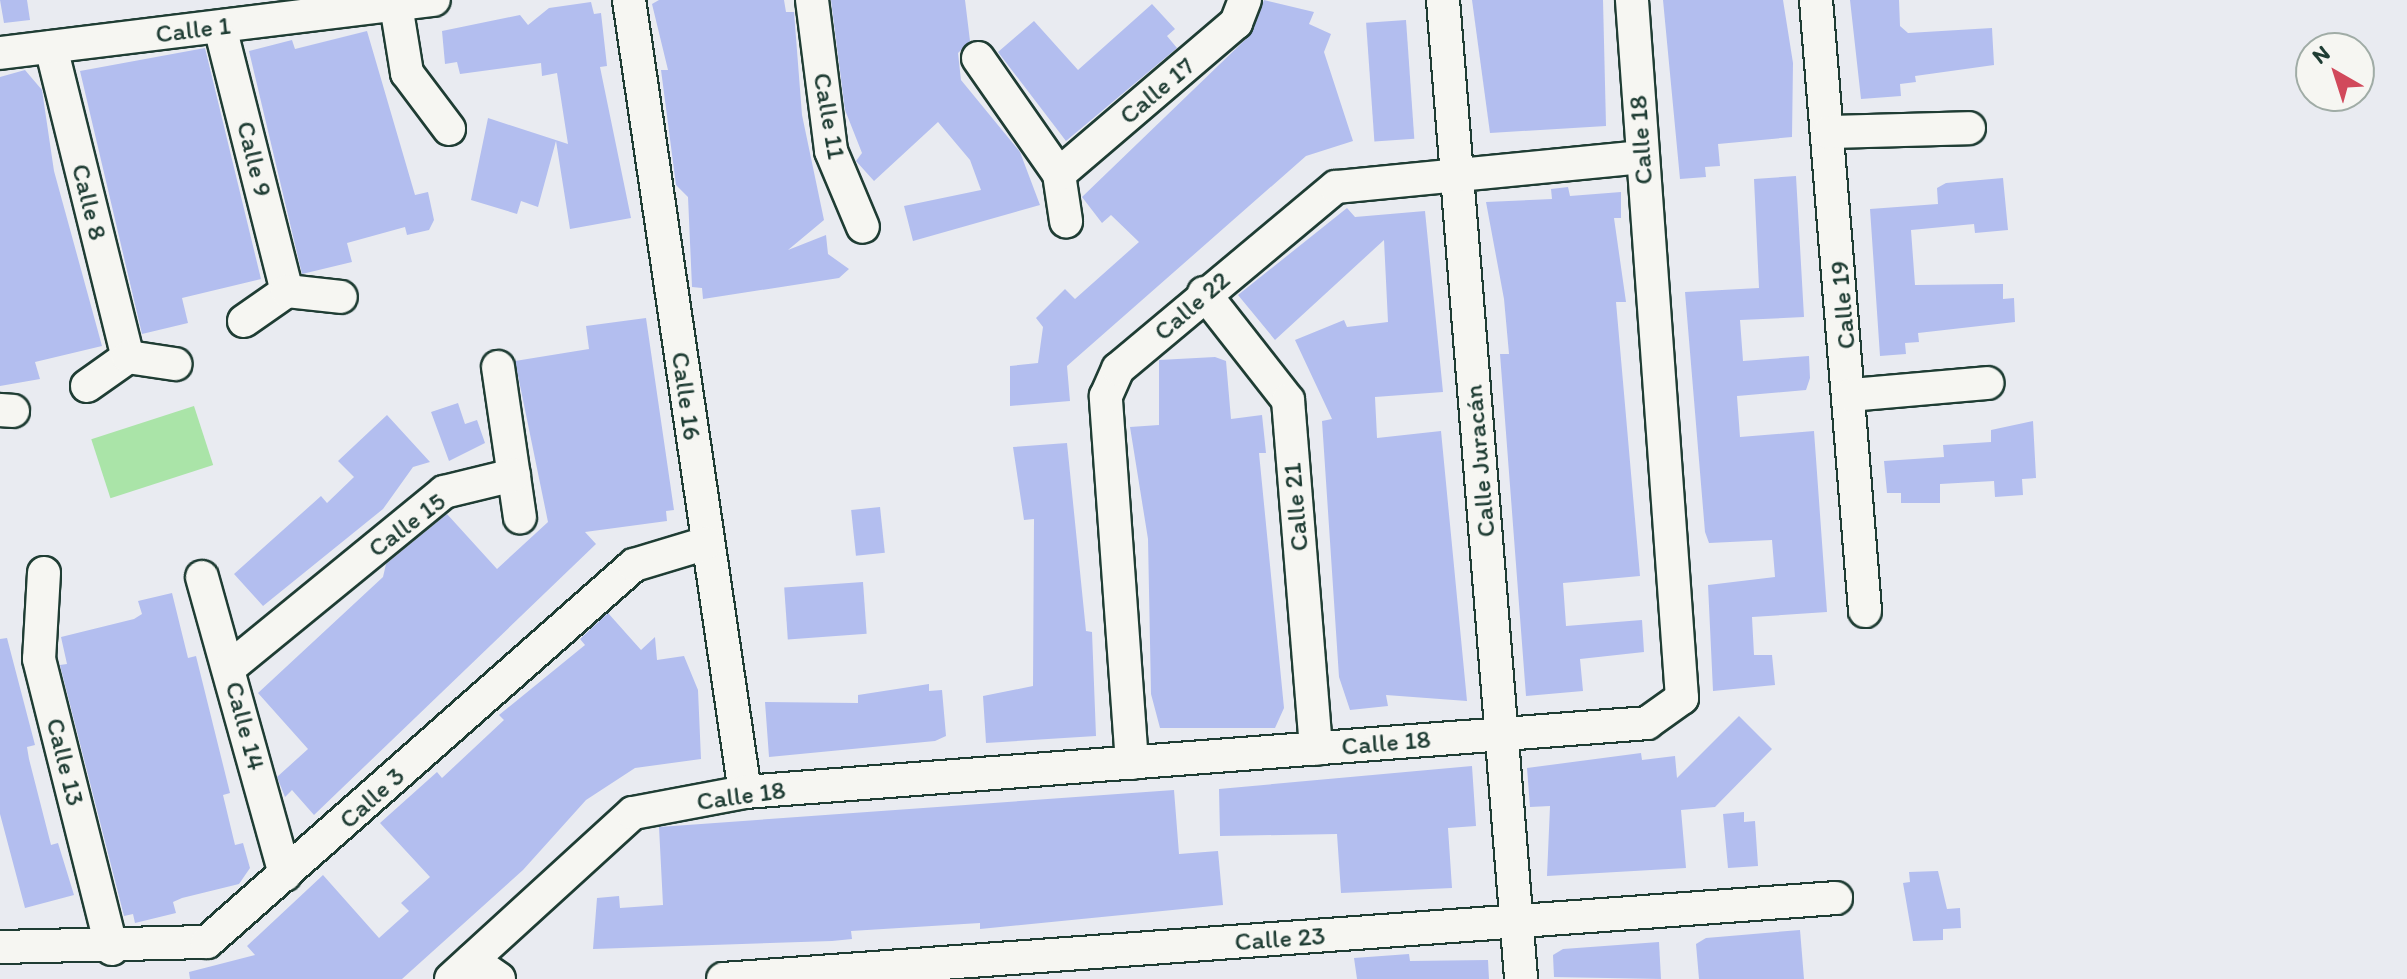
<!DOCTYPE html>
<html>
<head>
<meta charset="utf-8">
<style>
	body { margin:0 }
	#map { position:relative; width:2407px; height:979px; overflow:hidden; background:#e9ebf1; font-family:Itim,sans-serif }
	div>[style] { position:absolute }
	.green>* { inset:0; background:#aae4a8; transform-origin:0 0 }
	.building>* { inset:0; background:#b3beef; transform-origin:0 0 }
	.roads { filter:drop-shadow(2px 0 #1f3d34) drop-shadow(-2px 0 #1f3d34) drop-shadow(0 2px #1f3d34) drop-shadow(0 -2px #1f3d34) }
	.minor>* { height:32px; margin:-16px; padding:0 16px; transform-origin:16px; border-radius:16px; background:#f6f6f2 }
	span { translate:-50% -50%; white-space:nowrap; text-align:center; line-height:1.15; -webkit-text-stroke:6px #f6f6f2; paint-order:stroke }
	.street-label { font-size:26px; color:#1f3d34 }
	.north { position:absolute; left:2295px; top:32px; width:80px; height:80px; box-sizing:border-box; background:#f6f6f2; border:2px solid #a0aca6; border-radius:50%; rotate:321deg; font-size:22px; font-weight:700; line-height:32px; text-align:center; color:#1f3d34 }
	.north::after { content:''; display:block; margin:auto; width:28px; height:36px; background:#d1495b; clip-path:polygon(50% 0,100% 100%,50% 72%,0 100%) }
</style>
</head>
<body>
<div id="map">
	<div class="green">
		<i style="left:194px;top:406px;width:62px;height:108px;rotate:72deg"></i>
	</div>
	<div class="building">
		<i style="clip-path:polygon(0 0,27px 0,30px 20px,4px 23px)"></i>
		<i style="clip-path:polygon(659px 0,784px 0,786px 12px,794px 12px,802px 115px,824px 220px,788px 250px,826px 235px,828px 254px,849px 269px,839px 278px,703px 299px,702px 288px,692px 287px,688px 197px,676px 185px,661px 70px,668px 70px,652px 4px)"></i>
		<i style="clip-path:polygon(831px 0,965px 0,970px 41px,958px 53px,961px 80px,1020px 152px,1040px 205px,913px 241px,904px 206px,981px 190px,970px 160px,938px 122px,874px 181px,856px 161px,862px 153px,845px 110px)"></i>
		<i style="clip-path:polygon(1264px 0,1314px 12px,1309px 24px,1331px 34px,1324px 52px,1353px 141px,1306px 156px,1067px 366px,1070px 401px,1010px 406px,1010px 366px,1038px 363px,1043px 327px,1036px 318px,1065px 289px,1075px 299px,1139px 242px,1111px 215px,1102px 223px,1082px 197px,1248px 37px)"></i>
		<i style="clip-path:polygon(1472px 0,1603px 0,1606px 126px,1490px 133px)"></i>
		<i style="clip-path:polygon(1663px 0,1783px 0,1793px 63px,1792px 137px,1718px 144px,1720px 166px,1705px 167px,1706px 177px,1680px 179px)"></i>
		<i style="clip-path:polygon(1850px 0,1899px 0,1900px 26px,1908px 33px,1992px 28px,1994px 65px,1915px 76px,1916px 82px,1900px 84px,1901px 96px,1861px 99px)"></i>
		<i style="clip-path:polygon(591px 2px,594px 14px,601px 13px,607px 66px,600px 67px,631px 218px,570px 229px,556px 141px,538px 207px,521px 201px,517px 214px,471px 200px,488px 118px,568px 144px,557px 73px,542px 76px,541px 63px,460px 74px,457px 62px,445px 64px,442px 31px,520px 15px,528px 25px,549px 8px)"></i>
		<i style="clip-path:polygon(1152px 4px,1175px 29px,1167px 36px,1177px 48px,1066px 141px,998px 52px,1034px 21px,1078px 70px)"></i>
		<i style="left:1406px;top:20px;width:119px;height:40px;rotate:86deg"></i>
		<i style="clip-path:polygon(367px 31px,415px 195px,428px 192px,434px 220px,429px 230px,407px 235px,405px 227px,347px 243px,352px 262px,302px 274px,249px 51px,292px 40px,295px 49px)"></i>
		<i style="clip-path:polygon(205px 48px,261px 279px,182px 298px,188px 323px,142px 334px,80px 71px)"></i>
		<i style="clip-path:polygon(25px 70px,42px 90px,54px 171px,102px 346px,35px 362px,40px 379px,0 386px,0 77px)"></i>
		<i style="clip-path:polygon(1796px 176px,1804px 317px,1740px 320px,1743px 361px,1809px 356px,1810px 378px,1806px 390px,1737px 396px,1740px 437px,1814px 431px,1827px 612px,1752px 617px,1754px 655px,1772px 655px,1775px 685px,1713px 691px,1708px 585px,1775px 577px,1772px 540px,1709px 543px,1705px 532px,1685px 292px,1759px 288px,1754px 179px)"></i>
		<i style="clip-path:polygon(2003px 178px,2008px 230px,1975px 233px,1974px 224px,1911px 230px,1915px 285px,2003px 284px,2003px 299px,2014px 298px,2015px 322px,1918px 333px,1919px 342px,1905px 343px,1906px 354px,1880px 356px,1870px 209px,1938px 204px,1937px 188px,1946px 183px)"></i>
		<i style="clip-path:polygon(1568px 187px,1570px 196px,1621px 192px,1621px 218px,1614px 218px,1626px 302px,1616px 302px,1640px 576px,1563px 583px,1566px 626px,1642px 620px,1644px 652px,1580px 659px,1583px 691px,1526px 696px,1500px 354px,1509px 354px,1504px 299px,1486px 202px,1552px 199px,1551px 189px)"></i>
		<i style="clip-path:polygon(1347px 208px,1355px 217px,1425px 211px,1443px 392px,1375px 397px,1377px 438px,1441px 431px,1467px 701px,1386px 695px,1388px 706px,1350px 710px,1339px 677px,1322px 421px,1332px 419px,1295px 340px,1344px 320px,1347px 327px,1388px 322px,1384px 240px,1275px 340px,1238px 295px)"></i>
		<i style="clip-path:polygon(646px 318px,674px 510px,666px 511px,667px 521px,585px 532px,596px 544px,314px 815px,292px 790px,285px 797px,277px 777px,308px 749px,258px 693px,383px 577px,386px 564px,447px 514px,497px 569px,548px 522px,515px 361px,589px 349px,586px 326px)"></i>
		<i style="clip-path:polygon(1215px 357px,1226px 361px,1231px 419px,1262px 415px,1266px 453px,1259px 453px,1284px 708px,1275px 728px,1160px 728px,1151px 694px,1148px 539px,1130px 427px,1159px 425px,1159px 360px)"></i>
		<i style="clip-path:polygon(458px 403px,465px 424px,477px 420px,485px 443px,449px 461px,431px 412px)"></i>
		<i style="clip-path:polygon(387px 415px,430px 462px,413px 467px,383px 509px,263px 606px,234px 574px,321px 496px,327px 503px,354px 477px,338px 461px)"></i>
		<i style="clip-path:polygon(2033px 421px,2036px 478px,2022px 479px,2023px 495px,1995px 497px,1994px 481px,1940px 484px,1940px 503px,1901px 503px,1901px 493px,1887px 493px,1884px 461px,1944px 457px,1943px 445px,1991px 442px,1991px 430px)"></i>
		<i style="clip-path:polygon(1067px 443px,1086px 631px,1092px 632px,1096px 736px,986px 743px,983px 696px,1033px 686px,1034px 519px,1024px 520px,1013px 447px)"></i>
		<i style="left:880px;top:507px;width:46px;height:29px;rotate:84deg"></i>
		<i style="left:863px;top:582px;width:52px;height:79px;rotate:86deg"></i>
		<i style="clip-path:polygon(172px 593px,188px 658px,196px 656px,230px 793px,223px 795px,235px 845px,243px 843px,250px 868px,239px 884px,182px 898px,173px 902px,176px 913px,135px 923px,133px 914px,124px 916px,60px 665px,67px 664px,61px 637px,134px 619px,142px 614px,138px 601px)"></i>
		<i style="clip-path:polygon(608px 613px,641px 650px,655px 637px,657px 660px,684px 656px,698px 690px,701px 759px,635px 768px,586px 800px,523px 870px,402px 979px,190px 979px,189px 972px,255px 955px,247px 946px,323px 875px,379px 938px,409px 911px,401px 903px,430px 877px,380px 823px,437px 772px,442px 778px,504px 720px,499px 715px,585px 645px,580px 639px)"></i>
		<i style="clip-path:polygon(7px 638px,35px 745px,27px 747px,29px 759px,51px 845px,58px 843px,74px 895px,25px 908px,0 814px,0 639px)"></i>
		<i style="clip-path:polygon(929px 684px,929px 691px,942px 690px,946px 736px,935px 741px,769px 757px,765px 702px,858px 703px,858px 695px)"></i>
		<i style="clip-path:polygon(1739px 716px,1772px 749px,1715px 807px,1681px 810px,1686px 868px,1547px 876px,1550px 806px,1530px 807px,1527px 768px,1641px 753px,1642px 760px,1675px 756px,1677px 778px)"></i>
		<i style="clip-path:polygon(1472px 766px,1476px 826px,1448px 828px,1452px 888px,1341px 893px,1337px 834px,1220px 836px,1219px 789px)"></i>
		<i style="clip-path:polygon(1174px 790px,1179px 854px,1218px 851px,1223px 905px,980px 929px,980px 923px,851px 931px,852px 939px,832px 941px,593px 949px,597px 898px,619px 896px,620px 908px,663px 905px,659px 827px)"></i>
		<i style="clip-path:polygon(1744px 812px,1744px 822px,1755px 821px,1758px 866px,1728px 868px,1723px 814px)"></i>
		<i style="clip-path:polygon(1938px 871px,1947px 909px,1960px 908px,1961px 928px,1943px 929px,1943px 940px,1913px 941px,1903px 883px,1910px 882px,1909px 872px)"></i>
		<i style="clip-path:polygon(1800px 930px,1804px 979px,1699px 979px,1696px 944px,1706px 938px)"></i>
		<i style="clip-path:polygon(1659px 942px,1661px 979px,1554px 977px,1553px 955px,1563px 949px)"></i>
		<i style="clip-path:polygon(1409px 954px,1410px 961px,1488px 960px,1489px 979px,1357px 979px,1354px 958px)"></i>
	</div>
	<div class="roads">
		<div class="minor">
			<i style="left:629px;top:0;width:800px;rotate:81.67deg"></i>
			<i style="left:812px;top:0;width:152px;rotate:82.8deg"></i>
			<i style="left:831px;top:151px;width:82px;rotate:67.2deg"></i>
			<i style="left:1443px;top:0;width:982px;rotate:85.44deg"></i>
			<i style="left:1816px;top:0;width:613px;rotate:85.41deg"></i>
			<i style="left:396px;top:5px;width:69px;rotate:80.8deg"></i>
			<i style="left:407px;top:73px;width:70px;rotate:53.1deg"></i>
			<i style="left:220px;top:27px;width:272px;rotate:75.8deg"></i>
			<i style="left:51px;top:47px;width:319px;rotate:76.1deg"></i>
			<i style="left:0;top:53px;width:437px;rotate:-7deg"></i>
			<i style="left:978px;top:58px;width:141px;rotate:55.1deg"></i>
			<i style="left:1059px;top:174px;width:48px;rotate:81.5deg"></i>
			<i style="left:1829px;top:132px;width:140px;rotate:-1.6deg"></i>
			<i style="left:1059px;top:174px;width:233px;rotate:-40.5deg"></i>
			<i style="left:1236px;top:23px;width:25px;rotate:-69deg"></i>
			<i style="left:1204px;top:293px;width:136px;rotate:51.9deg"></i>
			<i style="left:1288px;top:400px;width:350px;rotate:85.4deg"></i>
			<i style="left:244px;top:321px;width:52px;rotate:-34.9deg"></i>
			<i style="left:287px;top:291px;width:54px;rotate:6.3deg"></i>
			<i style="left:498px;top:367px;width:152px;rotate:81.7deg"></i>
			<i style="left:87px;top:386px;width:50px;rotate:-35.3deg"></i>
			<i style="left:128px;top:357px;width:48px;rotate:8.5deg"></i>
			<i style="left:1851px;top:395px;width:137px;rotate:-5deg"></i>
			<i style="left:0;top:410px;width:13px;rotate:4deg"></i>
			<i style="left:44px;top:573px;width:86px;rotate:93.3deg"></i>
			<i style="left:39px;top:659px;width:299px;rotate:75.9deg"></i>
			<i style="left:202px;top:577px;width:309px;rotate:74.4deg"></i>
			<i style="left:229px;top:668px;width:278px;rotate:-39.3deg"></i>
			<i style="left:444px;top:492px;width:72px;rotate:-13.7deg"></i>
			<i style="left:1132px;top:763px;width:368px;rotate:-94.1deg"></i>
			<i style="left:1106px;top:396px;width:30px;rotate:-66deg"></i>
			<i style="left:1118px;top:369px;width:284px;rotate:-39.9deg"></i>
			<i style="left:1336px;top:187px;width:307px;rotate:-5.6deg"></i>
			<i style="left:0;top:947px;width:207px;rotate:-1.4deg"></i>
			<i style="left:207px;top:942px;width:570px;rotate:-41.44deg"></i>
			<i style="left:634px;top:565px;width:76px;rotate:-16.8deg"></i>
			<i style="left:472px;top:960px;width:33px;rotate:35deg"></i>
			<i style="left:451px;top:979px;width:246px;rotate:-42.4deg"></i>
			<i style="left:633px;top:813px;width:114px;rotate:-10.6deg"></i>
			<i style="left:745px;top:792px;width:905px;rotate:-4.37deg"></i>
			<i style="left:1647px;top:723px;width:43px;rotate:-35.5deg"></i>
			<i style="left:1682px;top:698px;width:700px;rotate:-94.1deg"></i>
			<i style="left:723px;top:979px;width:1116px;rotate:-4.16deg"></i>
		</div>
	</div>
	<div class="street-label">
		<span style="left:193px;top:30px;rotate:-7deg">Calle 1</span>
		<span style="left:1157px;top:91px;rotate:-40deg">Calle 17</span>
		<span style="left:829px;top:116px;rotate:80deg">Calle 11</span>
		<span style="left:1641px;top:140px;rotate:-94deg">Calle 18</span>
		<span style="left:254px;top:159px;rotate:76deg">Calle 9</span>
		<span style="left:89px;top:202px;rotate:76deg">Calle 8</span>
		<span style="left:1843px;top:305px;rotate:-95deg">Calle 19</span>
		<span style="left:1192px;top:306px;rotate:-41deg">Calle 22</span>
		<span style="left:686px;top:396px;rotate:82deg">Calle 16</span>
		<span style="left:1480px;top:461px;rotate:-95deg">Calle Juracán</span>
		<span style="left:1296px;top:507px;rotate:-95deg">Calle 21</span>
		<span style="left:407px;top:525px;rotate:-37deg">Calle 15</span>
		<span style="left:245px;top:726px;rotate:75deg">Calle 14</span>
		<span style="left:1386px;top:743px;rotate:-5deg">Calle 18</span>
		<span style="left:65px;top:762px;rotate:76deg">Calle 13</span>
		<span style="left:741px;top:796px;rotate:-8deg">Calle 18</span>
		<span style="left:372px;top:798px;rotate:-42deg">Calle 3</span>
		<span style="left:1280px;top:939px;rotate:-4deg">Calle 23</span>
	</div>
	<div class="north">N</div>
</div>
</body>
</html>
